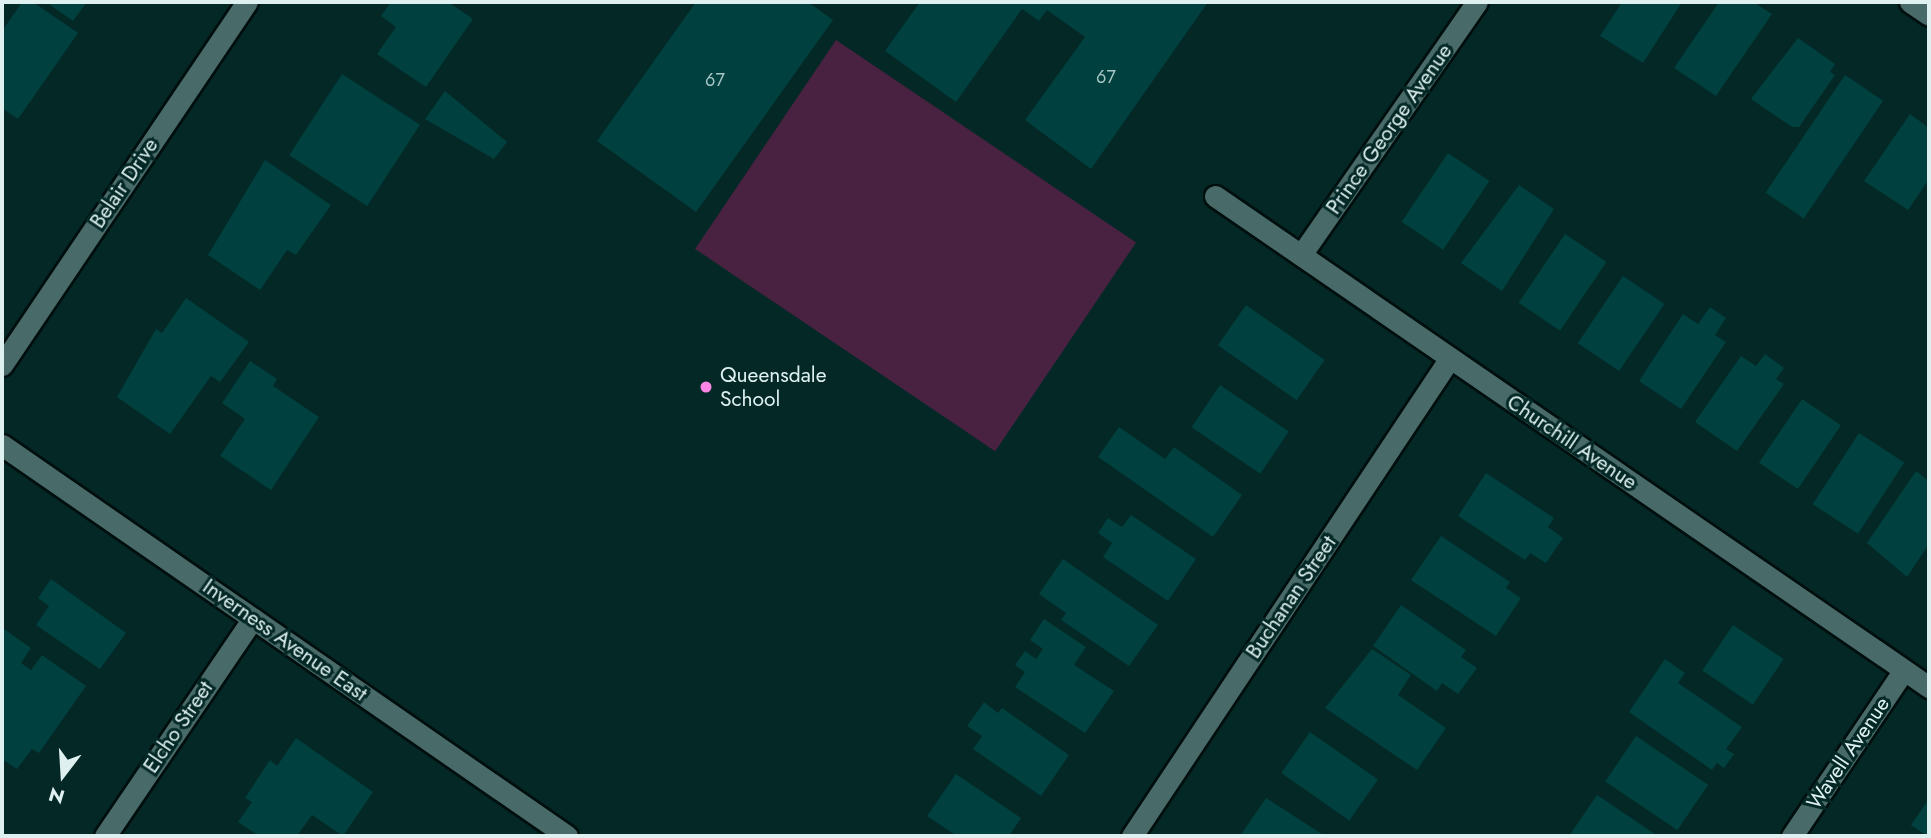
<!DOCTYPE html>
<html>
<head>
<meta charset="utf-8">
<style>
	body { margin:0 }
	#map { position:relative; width:1931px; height:838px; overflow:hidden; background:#032826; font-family:Jost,sans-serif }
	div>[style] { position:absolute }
	.green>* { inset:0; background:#492241; transform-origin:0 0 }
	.building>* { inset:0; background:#00403e; transform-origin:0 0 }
	.roads { filter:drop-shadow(2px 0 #000f0e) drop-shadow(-2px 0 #000f0e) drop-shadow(0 2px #000f0e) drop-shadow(0 -2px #000f0e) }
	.street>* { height:21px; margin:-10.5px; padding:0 10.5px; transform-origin:10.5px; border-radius:10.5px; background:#486b69 }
	.dots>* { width:19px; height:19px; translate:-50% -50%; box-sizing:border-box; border:4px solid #032826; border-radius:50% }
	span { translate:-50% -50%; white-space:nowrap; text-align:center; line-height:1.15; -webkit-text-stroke:6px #032826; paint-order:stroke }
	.number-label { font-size:18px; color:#a6c5c4 }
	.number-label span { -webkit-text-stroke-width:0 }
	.street-label { font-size:21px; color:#def1f0 }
	.poi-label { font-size:21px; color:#def1f0 }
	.left { translate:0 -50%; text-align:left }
	.frame { position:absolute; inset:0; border:4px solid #def1f0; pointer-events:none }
	.north { position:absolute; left:28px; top:740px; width:70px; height:70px; -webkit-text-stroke:5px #032826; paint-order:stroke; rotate:197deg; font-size:19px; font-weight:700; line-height:28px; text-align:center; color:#def1f0 }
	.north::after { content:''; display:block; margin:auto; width:24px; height:32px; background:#def1f0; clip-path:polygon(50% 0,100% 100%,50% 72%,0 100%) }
</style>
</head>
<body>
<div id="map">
	<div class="green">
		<i style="left:836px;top:40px;width:362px;height:252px;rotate:34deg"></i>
	</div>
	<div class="building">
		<i style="clip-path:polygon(22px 2px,33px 2px,78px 33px,18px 119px,2px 108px,2px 31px)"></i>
		<i style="clip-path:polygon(46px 2px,87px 2px,73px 21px)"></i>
		<i style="clip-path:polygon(391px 2px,448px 2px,473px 19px,426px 87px,377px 54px,396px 27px,381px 16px)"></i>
		<i style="clip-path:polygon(696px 2px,808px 2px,833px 20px,696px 212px,597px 141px)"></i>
		<i style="clip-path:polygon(920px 2px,1208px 2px,1091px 169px,1025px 120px,1085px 37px,1047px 10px,1039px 21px,1022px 9px,956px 102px,885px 51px)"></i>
		<i style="clip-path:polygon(1622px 2px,1682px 2px,1643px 63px,1600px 36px)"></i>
		<i style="clip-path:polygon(1719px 2px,1753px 2px,1772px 14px,1716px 96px,1674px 68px)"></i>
		<i style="clip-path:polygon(1798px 38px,1835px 64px,1830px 72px,1835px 75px,1799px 127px,1792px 127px,1751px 99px)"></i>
		<i style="left:342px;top:74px;width:93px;height:97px;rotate:33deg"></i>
		<i style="left:1845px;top:75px;width:46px;height:142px;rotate:34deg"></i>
		<i style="clip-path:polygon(445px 91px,507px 142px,494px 159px,425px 119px)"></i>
		<i style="clip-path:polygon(1910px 114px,1929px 128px,1929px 179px,1908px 210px,1864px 181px)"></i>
		<i style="left:1448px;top:153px;width:50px;height:83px;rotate:34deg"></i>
		<i style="clip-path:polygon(265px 160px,331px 205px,296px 255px,287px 250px,260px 290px,208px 255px)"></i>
		<i style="clip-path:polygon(1519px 185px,1554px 209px,1502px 291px,1461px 263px)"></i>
		<i style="left:1565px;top:234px;width:50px;height:83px;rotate:34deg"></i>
		<i style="left:1623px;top:276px;width:50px;height:81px;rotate:34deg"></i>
		<i style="clip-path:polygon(186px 298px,249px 342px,220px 382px,211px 376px,170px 434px,117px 397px,156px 329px,162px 333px)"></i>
		<i style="left:1246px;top:305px;width:96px;height:49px;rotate:35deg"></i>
		<i style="clip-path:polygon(1710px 307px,1726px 318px,1715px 335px,1726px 342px,1681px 409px,1639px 381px,1683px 314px,1698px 324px)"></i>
		<i style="clip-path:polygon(1765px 354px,1784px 368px,1776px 379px,1784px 384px,1737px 451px,1695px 422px,1741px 356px,1756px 366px)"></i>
		<i style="clip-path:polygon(250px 361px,277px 379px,273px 386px,319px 417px,271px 490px,220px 456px,245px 419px,222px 403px)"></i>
		<i style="left:1220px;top:385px;width:83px;height:51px;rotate:34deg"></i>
		<i style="left:1802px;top:399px;width:47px;height:77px;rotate:34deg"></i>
		<i style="clip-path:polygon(1119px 427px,1165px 459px,1174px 447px,1242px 495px,1213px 537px,1098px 457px)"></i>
		<i style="left:1859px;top:433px;width:54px;height:85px;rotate:33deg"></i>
		<i style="clip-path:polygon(1916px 471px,1929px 481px,1929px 544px,1907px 577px,1867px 543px)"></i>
		<i style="clip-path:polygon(1486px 473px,1554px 518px,1548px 527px,1563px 538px,1546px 563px,1530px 553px,1525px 560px,1458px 516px)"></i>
		<i style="clip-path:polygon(1131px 515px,1196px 559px,1168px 601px,1103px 557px,1112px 543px,1098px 533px,1108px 518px,1122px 527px)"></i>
		<i style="clip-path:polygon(1441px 536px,1510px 582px,1506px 588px,1521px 598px,1496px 636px,1411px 580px)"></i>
		<i style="clip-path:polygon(1063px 559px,1158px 625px,1129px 666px,1061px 620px,1066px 613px,1039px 594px)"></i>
		<i style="clip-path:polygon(51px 579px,126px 633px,100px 669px,36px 625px,49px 606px,38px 598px)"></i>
		<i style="clip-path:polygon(1401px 605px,1466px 650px,1461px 657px,1477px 668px,1458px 694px,1442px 683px,1437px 691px,1373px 646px)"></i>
		<i style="clip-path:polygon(1044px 619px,1086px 647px,1074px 665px,1114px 691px,1085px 733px,1015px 687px,1025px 672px,1015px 665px,1025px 651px,1036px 659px,1043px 649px,1030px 640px)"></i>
		<i style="left:1733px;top:625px;width:61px;height:55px;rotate:34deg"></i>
		<i style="clip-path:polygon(4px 629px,31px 648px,21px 663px,31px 670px,42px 655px,86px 686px,39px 753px,32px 749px,17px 769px,2px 759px)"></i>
		<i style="clip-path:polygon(1372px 649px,1411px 675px,1398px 695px,1446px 728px,1417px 770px,1325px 708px)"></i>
		<i style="clip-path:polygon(1665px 659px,1685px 673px,1678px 683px,1742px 727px,1726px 749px,1734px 754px,1724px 768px,1717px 763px,1712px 770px,1629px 712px)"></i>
		<i style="clip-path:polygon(984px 702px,998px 713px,1002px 708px,1069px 755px,1041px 796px,973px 749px,982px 736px,967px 726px)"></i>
		<i style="left:1310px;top:732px;width:83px;height:50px;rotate:35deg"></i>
		<i style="left:1636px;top:736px;width:87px;height:55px;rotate:34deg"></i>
		<i style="clip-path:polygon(296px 738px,373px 792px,343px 836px,312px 815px,297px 836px,259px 836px,238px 822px,252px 802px,245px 798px,270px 760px,277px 766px)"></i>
		<i style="clip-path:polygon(956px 774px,1021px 818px,1009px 836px,957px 836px,927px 816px)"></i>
		<i style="clip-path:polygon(1597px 795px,1658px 836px,1569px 836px)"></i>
		<i style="clip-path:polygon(1266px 798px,1325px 836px,1240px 836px)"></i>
		<i style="clip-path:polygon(1929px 799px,1929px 836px,1927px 836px,1911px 825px)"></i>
	</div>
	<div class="roads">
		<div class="street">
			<i style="left:1910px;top:2px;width:23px;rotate:34deg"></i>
			<i style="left:1215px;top:196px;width:867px;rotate:34.52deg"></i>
			<i style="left:1301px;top:255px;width:308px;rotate:-55.2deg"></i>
			<i style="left:2px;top:365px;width:438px;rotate:-56deg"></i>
			<i style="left:2px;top:445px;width:687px;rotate:34.68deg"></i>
			<i style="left:105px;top:836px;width:263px;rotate:-55.8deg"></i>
			<i style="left:1132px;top:836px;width:574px;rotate:-56.37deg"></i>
			<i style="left:1792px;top:836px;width:200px;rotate:-56deg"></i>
		</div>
	</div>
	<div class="dots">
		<i style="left:706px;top:387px;background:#fc86e3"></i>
	</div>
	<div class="number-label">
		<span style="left:1106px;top:77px">67</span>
		<span style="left:715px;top:80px">67</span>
	</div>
	<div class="street-label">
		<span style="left:1389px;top:129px;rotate:-55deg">Prince George Avenue</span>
		<span style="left:124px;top:183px;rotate:-56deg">Belair Drive</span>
		<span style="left:1572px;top:442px;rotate:34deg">Churchill Avenue</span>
		<span style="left:1291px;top:597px;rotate:-56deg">Buchanan Street</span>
		<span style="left:285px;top:640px;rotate:35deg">Inverness Avenue East</span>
		<span style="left:178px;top:727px;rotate:-56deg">Elcho Street</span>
		<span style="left:1848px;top:753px;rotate:-56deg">Wavell Avenue</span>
	</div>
	<div class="poi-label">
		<span class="left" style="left:720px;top:387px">Queensdale<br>School</span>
	</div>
	<div class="frame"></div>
	<div class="north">N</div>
</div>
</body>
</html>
